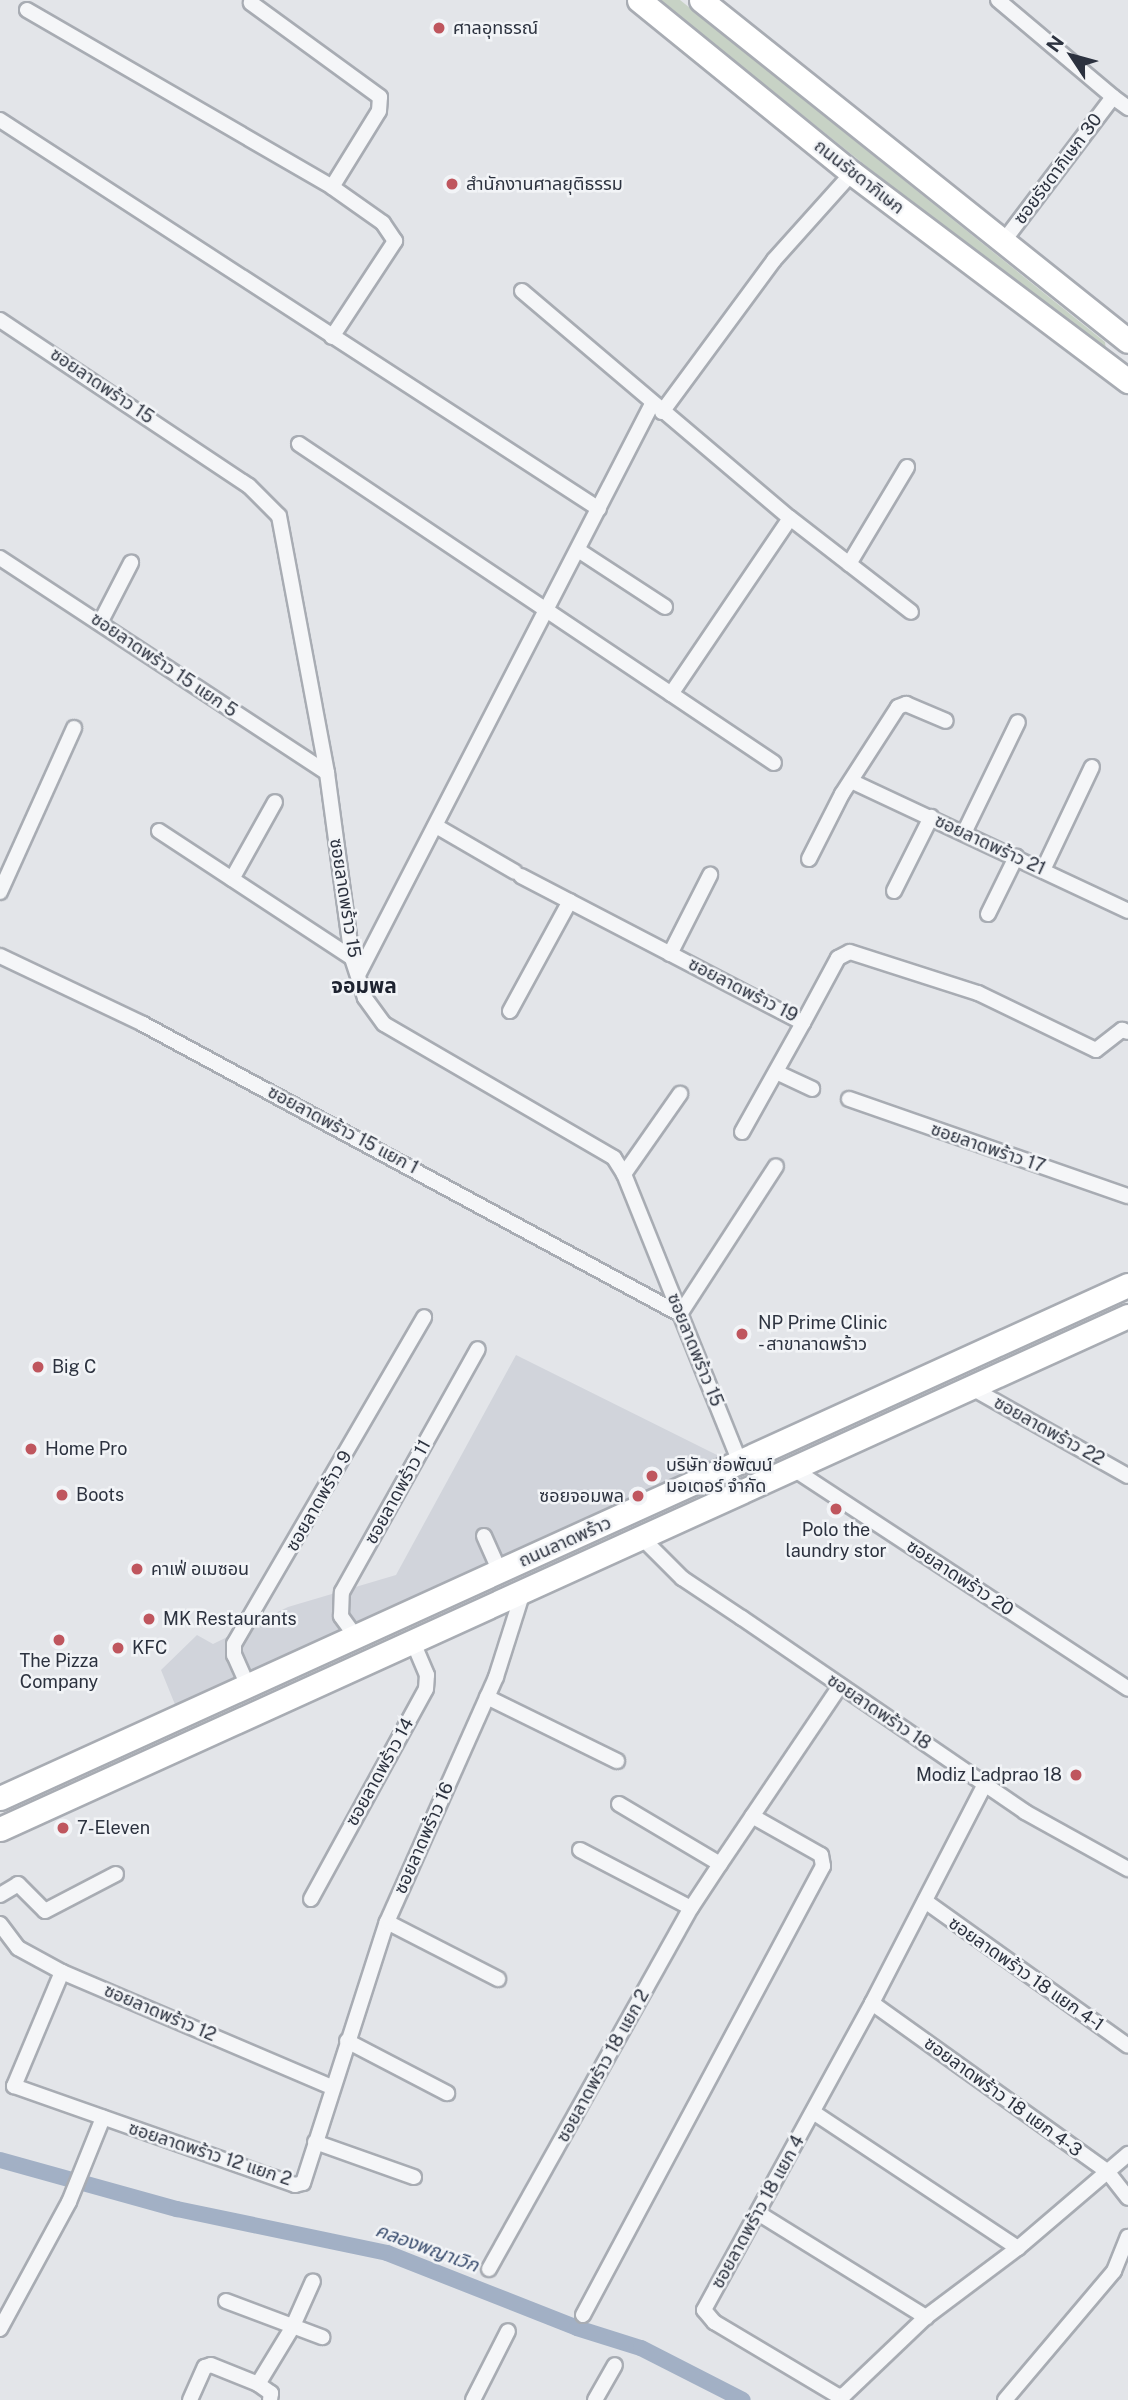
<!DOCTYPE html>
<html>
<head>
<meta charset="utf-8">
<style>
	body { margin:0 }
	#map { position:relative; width:1128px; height:2400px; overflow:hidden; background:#e3e5e9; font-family:"Public Sans","Noto Sans Thai",sans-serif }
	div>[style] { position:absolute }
	.built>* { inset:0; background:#d1d4db }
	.green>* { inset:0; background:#c7d2c5 }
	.canal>* { height:16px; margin:-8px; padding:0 8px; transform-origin:8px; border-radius:8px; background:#a2b0c5 }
	.roads { filter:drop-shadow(2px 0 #a8acb3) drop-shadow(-2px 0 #a8acb3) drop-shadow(0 2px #a8acb3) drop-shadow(0 -2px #a8acb3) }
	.minor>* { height:14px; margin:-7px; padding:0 7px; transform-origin:7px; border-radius:7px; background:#f5f6f8 }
	.primary>* { height:23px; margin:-11.5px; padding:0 11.5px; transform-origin:11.5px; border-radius:11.5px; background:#fff }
	.dots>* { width:19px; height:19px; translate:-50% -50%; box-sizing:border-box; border:4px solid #f2f4f7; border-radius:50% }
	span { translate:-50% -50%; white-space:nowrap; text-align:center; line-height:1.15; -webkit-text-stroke:5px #f2f4f7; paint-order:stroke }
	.poi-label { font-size:18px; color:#2c323f }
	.left { translate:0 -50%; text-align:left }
	.right { translate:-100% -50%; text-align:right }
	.street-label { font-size:18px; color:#2c323f }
	.water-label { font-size:19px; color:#3b4e6f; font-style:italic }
	.quarter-label { font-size:21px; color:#1e2330; font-weight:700 }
	.north { position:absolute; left:1037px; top:21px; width:70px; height:70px; -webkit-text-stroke:5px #f2f4f7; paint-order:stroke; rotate:306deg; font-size:19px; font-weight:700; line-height:28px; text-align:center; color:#2c323f }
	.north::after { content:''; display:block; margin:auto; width:24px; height:32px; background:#2c323f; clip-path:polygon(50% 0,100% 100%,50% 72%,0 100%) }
</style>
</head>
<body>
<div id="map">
	<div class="built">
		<i style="clip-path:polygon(516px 1355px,723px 1458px,176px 1707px,161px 1670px,197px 1635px,213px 1644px,288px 1607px,396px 1575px)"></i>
	</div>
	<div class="green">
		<i style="clip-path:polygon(659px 0,680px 0,1105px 342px,1106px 350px,982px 259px)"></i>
	</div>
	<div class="canal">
		<i style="left:0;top:2160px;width:184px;rotate:15.5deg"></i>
		<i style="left:177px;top:2209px;width:215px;rotate:11.8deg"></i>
		<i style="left:387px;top:2253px;width:204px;rotate:21.5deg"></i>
		<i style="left:577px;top:2328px;width:67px;rotate:17.4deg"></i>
		<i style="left:641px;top:2348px;width:114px;rotate:27deg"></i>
	</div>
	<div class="roads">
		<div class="minor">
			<i style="left:998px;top:0;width:150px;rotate:40.1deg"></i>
			<i style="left:1113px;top:97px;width:182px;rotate:127.2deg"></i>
			<i style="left:27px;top:10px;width:353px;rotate:30.1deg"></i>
			<i style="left:332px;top:187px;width:89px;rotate:-58.3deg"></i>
			<i style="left:379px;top:111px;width:14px;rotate:-86deg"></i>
			<i style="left:380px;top:97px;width:160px;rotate:-143.9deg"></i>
			<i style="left:1113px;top:97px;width:19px;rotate:36deg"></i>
			<i style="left:0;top:120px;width:714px;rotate:33deg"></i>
			<i style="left:522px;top:291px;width:351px;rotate:40.3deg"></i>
			<i style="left:790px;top:518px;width:153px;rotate:37.8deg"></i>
			<i style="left:0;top:320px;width:299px;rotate:33.7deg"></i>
			<i style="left:249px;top:486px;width:42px;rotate:45deg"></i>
			<i style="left:279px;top:516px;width:261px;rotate:79.4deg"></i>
			<i style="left:327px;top:773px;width:187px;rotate:82.3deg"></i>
			<i style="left:352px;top:958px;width:42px;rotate:72deg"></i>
			<i style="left:365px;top:998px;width:32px;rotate:54deg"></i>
			<i style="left:384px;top:1024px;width:266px;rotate:30.2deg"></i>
			<i style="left:614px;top:1158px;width:19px;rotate:58deg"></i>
			<i style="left:624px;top:1174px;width:310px;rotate:68.1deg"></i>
			<i style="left:332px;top:337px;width:115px;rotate:-56.7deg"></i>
			<i style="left:395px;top:241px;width:22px;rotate:-124deg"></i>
			<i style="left:383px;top:223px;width:62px;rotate:-144.8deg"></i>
			<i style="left:662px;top:412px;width:189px;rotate:-53.6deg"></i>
			<i style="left:774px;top:260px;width:117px;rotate:-48.1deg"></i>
			<i style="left:299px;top:444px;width:572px;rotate:33.88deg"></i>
			<i style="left:578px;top:550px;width:104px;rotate:33.2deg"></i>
			<i style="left:0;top:558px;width:391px;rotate:33.3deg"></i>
			<i style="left:849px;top:564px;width:113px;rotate:-59.1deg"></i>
			<i style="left:100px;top:623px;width:68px;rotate:-62.7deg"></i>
			<i style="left:671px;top:694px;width:212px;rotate:-55.9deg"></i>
			<i style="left:851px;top:781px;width:306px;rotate:25.1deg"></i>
			<i style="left:436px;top:826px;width:91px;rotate:30.2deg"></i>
			<i style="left:159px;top:831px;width:231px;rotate:33.3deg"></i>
			<i style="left:964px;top:833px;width:123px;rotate:-64.1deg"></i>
			<i style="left:809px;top:859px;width:73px;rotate:-63.1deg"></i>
			<i style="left:842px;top:794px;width:103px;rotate:-57.2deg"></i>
			<i style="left:898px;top:707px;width:9px;rotate:-21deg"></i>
			<i style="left:906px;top:704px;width:43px;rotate:23deg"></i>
			<i style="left:1043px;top:870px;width:114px;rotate:-64.6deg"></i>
			<i style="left:521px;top:876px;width:318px;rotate:27.5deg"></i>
			<i style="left:803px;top:1023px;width:74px;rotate:-61.7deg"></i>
			<i style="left:838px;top:958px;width:13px;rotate:-27deg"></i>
			<i style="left:850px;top:952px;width:134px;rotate:17.8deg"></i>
			<i style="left:978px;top:993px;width:131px;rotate:25.8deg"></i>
			<i style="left:1096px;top:1050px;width:33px;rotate:-38deg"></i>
			<i style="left:1122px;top:1030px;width:6px;rotate:18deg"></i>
			<i style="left:232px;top:879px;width:88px;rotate:-60.8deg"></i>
			<i style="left:894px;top:891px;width:83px;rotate:-63.4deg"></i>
			<i style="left:0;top:892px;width:180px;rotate:-65.7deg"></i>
			<i style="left:988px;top:914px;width:64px;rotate:-63.8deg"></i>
			<i style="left:670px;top:954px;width:89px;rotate:-63.1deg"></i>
			<i style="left:0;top:956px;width:158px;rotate:25.4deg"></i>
			<i style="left:143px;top:1024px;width:610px;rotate:28.37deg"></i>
			<i style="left:680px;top:1314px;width:176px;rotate:-57deg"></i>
			<i style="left:359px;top:973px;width:640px;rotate:-62.75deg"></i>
			<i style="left:510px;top:1011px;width:125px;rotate:-61.4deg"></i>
			<i style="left:776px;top:1072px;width:40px;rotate:25deg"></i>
			<i style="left:849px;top:1099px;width:295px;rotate:19.2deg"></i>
			<i style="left:742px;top:1132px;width:125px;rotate:-60.8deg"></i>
			<i style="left:624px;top:1174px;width:98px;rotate:-55deg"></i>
			<i style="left:970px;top:1387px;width:181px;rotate:29.4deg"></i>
			<i style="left:792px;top:1468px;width:402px;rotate:33.3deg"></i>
			<i style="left:484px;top:1536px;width:39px;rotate:66deg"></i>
			<i style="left:642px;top:1538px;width:57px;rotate:45deg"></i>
			<i style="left:682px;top:1578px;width:72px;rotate:33.7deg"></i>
			<i style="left:742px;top:1618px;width:343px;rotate:34.4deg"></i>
			<i style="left:1025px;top:1812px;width:118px;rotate:29deg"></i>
			<i style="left:356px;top:1637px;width:26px;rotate:-126deg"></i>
			<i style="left:341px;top:1616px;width:24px;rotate:-88deg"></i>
			<i style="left:342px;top:1592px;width:278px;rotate:-60.8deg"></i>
			<i style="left:248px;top:1686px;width:34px;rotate:-114deg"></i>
			<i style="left:234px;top:1655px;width:11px;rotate:-90deg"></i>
			<i style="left:234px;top:1644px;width:378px;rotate:-59.8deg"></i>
			<i style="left:487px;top:1697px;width:145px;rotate:26.2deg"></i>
			<i style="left:985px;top:1784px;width:246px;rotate:117.3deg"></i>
			<i style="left:872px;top:2003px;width:350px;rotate:118.7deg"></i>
			<i style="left:704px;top:2310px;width:16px;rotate:50deg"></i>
			<i style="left:714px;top:2322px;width:144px;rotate:30.8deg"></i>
			<i style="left:838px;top:2396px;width:6px;rotate:-9deg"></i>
			<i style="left:844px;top:2395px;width:113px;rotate:-43.6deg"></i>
			<i style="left:926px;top:2317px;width:115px;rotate:-36.9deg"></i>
			<i style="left:1018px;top:2248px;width:145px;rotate:-40.5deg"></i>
			<i style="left:619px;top:1804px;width:117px;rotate:30.7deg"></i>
			<i style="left:720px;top:1864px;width:215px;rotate:-56deg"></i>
			<i style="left:580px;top:1850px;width:125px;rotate:27.6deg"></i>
			<i style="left:0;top:1895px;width:21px;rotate:-31deg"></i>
			<i style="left:18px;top:1884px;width:38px;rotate:45deg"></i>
			<i style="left:45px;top:1911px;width:80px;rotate:-27.5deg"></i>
			<i style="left:311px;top:1899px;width:239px;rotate:-61.3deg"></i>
			<i style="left:426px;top:1689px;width:14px;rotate:-86deg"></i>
			<i style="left:427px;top:1675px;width:36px;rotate:-113deg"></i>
			<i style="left:925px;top:1901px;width:249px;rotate:35.5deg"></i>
			<i style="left:387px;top:1922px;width:125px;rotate:27.2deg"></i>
			<i style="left:0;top:1924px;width:30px;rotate:53deg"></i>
			<i style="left:18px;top:1948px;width:50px;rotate:28.6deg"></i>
			<i style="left:62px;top:1972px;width:293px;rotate:23.1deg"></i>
			<i style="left:62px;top:1972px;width:124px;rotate:112.8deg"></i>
			<i style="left:14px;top:2086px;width:298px;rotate:19.4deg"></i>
			<i style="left:295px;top:2185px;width:8px;rotate:-14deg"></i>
			<i style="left:303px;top:2183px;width:274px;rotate:-72.2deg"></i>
			<i style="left:387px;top:1922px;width:268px;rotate:-66deg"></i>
			<i style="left:496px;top:1677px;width:89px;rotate:-72.4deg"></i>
			<i style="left:872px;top:2003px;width:289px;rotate:35.6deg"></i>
			<i style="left:1107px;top:2171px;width:34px;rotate:52deg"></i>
			<i style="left:347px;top:2041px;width:113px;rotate:27.5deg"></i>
			<i style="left:813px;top:2112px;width:246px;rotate:33.6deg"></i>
			<i style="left:315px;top:2142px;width:105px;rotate:19.5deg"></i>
			<i style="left:758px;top:2213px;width:198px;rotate:31.8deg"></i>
			<i style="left:489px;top:2269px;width:414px;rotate:-60.8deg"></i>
			<i style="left:691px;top:1908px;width:53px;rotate:-56.6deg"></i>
			<i style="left:226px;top:2301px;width:103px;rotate:20.6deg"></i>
			<i style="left:583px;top:2315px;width:509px;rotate:-61.87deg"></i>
			<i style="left:823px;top:1866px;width:11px;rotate:-100deg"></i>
			<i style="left:821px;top:1855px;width:79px;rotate:-150.5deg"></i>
			<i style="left:0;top:2329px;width:145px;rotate:-61.5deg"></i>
			<i style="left:69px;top:2202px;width:91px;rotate:-68deg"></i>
			<i style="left:258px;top:2384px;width:16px;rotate:35deg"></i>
			<i style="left:271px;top:2393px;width:7px;rotate:98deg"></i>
			<i style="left:190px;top:2400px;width:36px;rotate:-66deg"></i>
			<i style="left:205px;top:2367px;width:6px;rotate:-18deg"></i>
			<i style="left:211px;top:2365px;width:51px;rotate:22deg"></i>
			<i style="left:258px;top:2384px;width:66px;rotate:-58.7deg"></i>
			<i style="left:292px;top:2328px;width:51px;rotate:-65.9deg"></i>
			<i style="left:473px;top:2400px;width:77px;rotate:-63.1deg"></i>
			<i style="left:595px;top:2400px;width:40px;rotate:-60.3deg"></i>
			<i style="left:1005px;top:2400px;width:169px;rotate:-49.8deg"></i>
			<i style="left:1114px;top:2271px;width:37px;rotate:-68deg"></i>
		</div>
		<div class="primary">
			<i style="left:639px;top:0;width:274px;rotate:39.1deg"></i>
			<i style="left:852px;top:173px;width:346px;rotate:37deg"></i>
			<i style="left:701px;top:0;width:546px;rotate:38.61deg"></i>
			<i style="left:0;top:1798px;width:1239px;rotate:-24.46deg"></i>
			<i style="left:0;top:1829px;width:1239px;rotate:-24.46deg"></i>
		</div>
	</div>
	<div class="dots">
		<i style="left:439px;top:28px;background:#bf565e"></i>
		<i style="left:452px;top:184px;background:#bf565e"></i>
		<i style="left:742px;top:1334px;background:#bf565e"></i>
		<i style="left:38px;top:1367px;background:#bf565e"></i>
		<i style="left:31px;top:1449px;background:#bf565e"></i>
		<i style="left:652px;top:1476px;background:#bf565e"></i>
		<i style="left:62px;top:1495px;background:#bf565e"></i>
		<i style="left:638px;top:1496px;background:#bf565e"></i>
		<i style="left:836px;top:1509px;background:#bf565e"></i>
		<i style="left:137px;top:1569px;background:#bf565e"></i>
		<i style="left:149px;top:1619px;background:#bf565e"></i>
		<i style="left:59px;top:1640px;background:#bf565e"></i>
		<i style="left:118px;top:1648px;background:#bf565e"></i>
		<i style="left:1076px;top:1775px;background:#bf565e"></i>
		<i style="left:63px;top:1828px;background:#bf565e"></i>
	</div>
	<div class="poi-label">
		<span class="left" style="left:453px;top:28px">ศาลอุทธรณ์</span>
		<span class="left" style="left:466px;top:184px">สำนักงานศาลยุติธรรม</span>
		<span class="left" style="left:758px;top:1334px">NP Prime Clinic<br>- สาขาลาดพร้าว</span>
		<span class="left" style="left:52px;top:1367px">Big C</span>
		<span class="left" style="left:45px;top:1449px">Home Pro</span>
		<span class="left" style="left:666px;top:1476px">บริษัท ช่อพัฒน์<br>มอเตอร์ จำกัด</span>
		<span class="left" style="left:76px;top:1495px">Boots</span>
		<span class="right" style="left:624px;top:1496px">ซอยจอมพล</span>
		<span style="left:836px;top:1541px">Polo the<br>laundry stor</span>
		<span class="left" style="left:151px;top:1569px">คาเฟ่ อเมซอน</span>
		<span class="left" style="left:163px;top:1619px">MK Restaurants</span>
		<span class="left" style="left:132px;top:1648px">KFC</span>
		<span style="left:59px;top:1672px">The Pizza<br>Company</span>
		<span class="right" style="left:1062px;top:1775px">Modiz Ladprao 18</span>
		<span class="left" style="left:77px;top:1828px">7-Eleven</span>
	</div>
	<div class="street-label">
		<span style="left:1058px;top:169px;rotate:-53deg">ซอยรัชดาภิเษก 30</span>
		<span style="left:859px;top:177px;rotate:38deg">ถนนรัชดาภิเษก</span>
		<span style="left:102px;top:386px;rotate:34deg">ซอยลาดพร้าว 15</span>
		<span style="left:164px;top:665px;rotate:34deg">ซอยลาดพร้าว 15 แยก 5</span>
		<span style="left:990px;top:845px;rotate:25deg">ซอยลาดพร้าว 21</span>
		<span style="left:345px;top:898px;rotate:81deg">ซอยลาดพร้าว 15</span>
		<span style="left:743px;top:990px;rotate:27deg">ซอยลาดพร้าว 19</span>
		<span style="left:343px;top:1130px;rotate:28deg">ซอยลาดพร้าว 15 แยก 1</span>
		<span style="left:988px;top:1148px;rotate:19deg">ซอยลาดพร้าว 17</span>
		<span style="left:695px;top:1350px;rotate:68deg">ซอยลาดพร้าว 15</span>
		<span style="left:1049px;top:1431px;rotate:29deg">ซอยลาดพร้าว 22</span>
		<span style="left:398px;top:1492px;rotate:-61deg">ซอยลาดพร้าว 11</span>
		<span style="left:319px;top:1501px;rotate:-60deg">ซอยลาดพร้าว 9</span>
		<span style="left:565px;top:1542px;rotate:-24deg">ถนนลาดพร้าว</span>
		<span style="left:960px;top:1578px;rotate:33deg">ซอยลาดพร้าว 20</span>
		<span style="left:879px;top:1712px;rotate:34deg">ซอยลาดพร้าว 18</span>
		<span style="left:380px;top:1772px;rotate:-61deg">ซอยลาดพร้าว 14</span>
		<span style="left:424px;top:1838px;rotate:-66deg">ซอยลาดพร้าว 16</span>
		<span style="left:1026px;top:1974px;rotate:35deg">ซอยลาดพร้าว 18 แยก 4-1</span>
		<span style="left:160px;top:2013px;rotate:23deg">ซอยลาดพร้าว 12</span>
		<span style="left:603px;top:2066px;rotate:-61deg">ซอยลาดพร้าว 18 แยก 2</span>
		<span style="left:1003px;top:2097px;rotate:36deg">ซอยลาดพร้าว 18 แยก 4-3</span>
		<span style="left:210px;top:2154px;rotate:18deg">ซอยลาดพร้าว 12 แยก 2</span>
		<span style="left:758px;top:2212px;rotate:-61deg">ซอยลาดพร้าว 18 แยก 4</span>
	</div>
	<div class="water-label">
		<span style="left:427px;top:2248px;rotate:20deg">คลองพญาเวิก</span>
	</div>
	<div class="quarter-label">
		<span style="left:364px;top:986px">จอมพล</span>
	</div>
	<div class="north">N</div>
</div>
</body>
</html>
